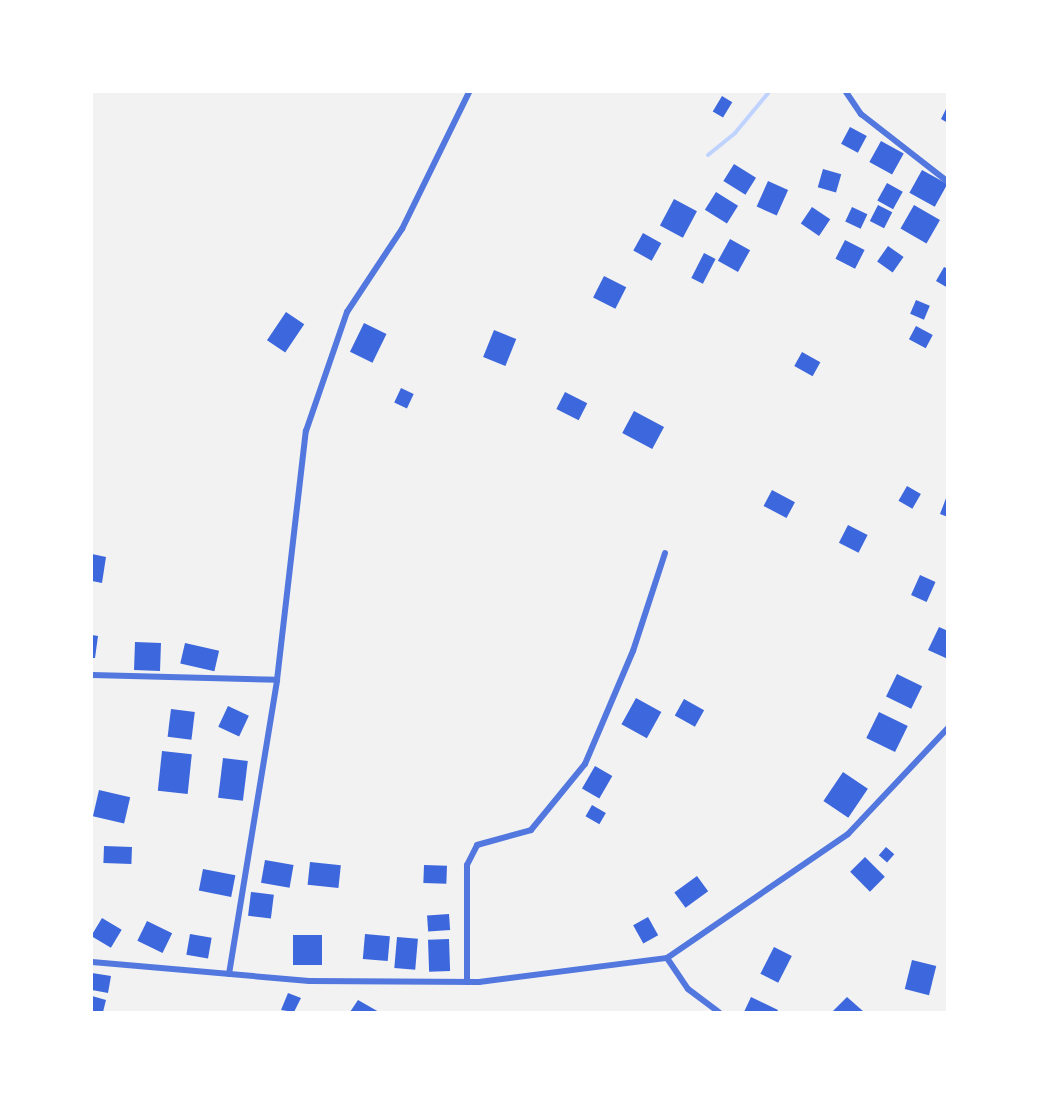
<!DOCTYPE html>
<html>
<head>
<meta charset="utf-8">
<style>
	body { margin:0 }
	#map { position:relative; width:1039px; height:1104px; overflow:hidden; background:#f2f2f2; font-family:"Work Sans",sans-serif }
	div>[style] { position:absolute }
	.stream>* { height:4px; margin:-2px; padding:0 2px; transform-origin:2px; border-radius:2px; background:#bfd3fe }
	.building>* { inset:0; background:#3d67dc; transform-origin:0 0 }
	.minor>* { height:6px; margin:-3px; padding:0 3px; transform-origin:3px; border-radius:3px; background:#5277de }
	span { translate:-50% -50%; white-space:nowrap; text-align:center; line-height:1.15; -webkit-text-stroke:5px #fff; paint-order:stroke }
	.frame { position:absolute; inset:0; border:93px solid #fff; pointer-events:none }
</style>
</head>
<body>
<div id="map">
	<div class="stream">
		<i style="left:708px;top:155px;width:35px;rotate:-39deg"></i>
		<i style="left:735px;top:133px;width:53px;rotate:-50.3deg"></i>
	</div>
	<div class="building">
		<i style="left:722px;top:96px;width:12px;height:18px;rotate:31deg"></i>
		<i style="clip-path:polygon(948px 105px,948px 123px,941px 119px)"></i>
		<i style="left:850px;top:127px;width:19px;height:19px;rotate:28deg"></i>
		<i style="left:881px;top:141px;width:26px;height:24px;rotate:29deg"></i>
		<i style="left:734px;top:164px;width:26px;height:20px;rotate:32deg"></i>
		<i style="left:823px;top:169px;width:19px;height:19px;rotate:16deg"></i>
		<i style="left:922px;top:170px;width:29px;height:26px;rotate:29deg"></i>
		<i style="left:768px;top:181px;width:22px;height:28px;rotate:24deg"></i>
		<i style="left:887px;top:183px;width:18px;height:20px;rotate:29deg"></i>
		<i style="left:716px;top:192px;width:26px;height:21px;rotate:32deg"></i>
		<i style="left:674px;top:199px;width:26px;height:30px;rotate:28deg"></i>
		<i style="left:878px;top:205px;width:16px;height:18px;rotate:27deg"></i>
		<i style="left:914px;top:205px;width:30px;height:27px;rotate:30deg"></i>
		<i style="left:812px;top:207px;width:22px;height:20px;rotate:34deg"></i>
		<i style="left:852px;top:207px;width:17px;height:16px;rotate:25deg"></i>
		<i style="left:643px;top:233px;width:21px;height:20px;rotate:29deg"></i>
		<i style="left:730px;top:239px;width:23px;height:25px;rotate:29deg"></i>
		<i style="left:845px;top:240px;width:22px;height:21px;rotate:27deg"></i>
		<i style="left:888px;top:246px;width:19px;height:19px;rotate:35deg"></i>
		<i style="left:704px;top:253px;width:13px;height:28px;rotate:27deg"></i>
		<i style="clip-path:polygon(944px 267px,948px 269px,948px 288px,936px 281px)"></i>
		<i style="left:604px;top:276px;width:25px;height:24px;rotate:27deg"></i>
		<i style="left:916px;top:300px;width:15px;height:15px;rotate:23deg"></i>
		<i style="left:286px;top:312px;width:22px;height:34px;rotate:34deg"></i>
		<i style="left:364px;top:323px;width:25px;height:32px;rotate:26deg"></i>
		<i style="left:916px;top:326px;width:19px;height:15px;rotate:28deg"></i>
		<i style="left:494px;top:330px;width:24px;height:29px;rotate:22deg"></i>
		<i style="left:802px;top:352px;width:21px;height:16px;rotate:29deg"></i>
		<i style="left:401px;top:388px;width:14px;height:16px;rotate:25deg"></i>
		<i style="left:565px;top:392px;width:25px;height:19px;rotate:27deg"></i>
		<i style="left:634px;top:411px;width:34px;height:25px;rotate:28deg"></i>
		<i style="left:907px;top:486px;width:16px;height:17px;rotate:30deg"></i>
		<i style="left:772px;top:490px;width:26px;height:18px;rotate:28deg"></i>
		<i style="clip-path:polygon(948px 493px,948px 517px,940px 514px)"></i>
		<i style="left:848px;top:525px;width:22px;height:20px;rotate:27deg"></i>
		<i style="clip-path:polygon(92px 554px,106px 557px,102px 583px,92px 581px)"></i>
		<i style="left:920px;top:575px;width:17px;height:22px;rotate:24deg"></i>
		<i style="clip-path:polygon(939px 627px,948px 631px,948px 659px,928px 650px)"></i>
		<i style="clip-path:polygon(92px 635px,98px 636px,95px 658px,92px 658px)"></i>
		<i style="left:135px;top:642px;width:26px;height:28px;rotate:2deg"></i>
		<i style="left:185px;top:643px;width:35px;height:21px;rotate:13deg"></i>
		<i style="left:897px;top:674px;width:28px;height:25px;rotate:26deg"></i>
		<i style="left:636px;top:698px;width:29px;height:30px;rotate:29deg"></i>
		<i style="left:684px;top:699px;width:23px;height:19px;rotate:29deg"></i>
		<i style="left:228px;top:706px;width:23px;height:23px;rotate:25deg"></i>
		<i style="left:171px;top:709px;width:24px;height:28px;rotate:7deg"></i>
		<i style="left:879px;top:712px;width:32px;height:29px;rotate:26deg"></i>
		<i style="left:162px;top:751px;width:30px;height:40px;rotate:6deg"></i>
		<i style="left:223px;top:758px;width:25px;height:40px;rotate:7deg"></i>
		<i style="left:595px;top:766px;width:20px;height:26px;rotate:30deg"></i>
		<i style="left:843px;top:772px;width:30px;height:35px;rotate:34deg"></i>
		<i style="left:99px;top:790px;width:32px;height:27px;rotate:13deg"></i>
		<i style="left:592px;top:805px;width:16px;height:13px;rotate:30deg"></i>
		<i style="left:104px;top:846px;width:28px;height:17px;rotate:2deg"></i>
		<i style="left:886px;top:847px;width:11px;height:11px;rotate:41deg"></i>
		<i style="left:865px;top:857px;width:28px;height:21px;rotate:45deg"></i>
		<i style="left:265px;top:860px;width:29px;height:23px;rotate:10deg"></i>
		<i style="left:310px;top:862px;width:31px;height:23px;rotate:6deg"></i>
		<i style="left:424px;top:865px;width:23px;height:18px;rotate:2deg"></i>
		<i style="left:203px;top:869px;width:33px;height:22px;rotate:11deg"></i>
		<i style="left:697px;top:876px;width:19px;height:28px;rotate:54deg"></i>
		<i style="left:251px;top:892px;width:23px;height:24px;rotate:7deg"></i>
		<i style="left:449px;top:914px;width:16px;height:22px;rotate:86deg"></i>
		<i style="left:648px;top:917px;width:21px;height:17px;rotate:61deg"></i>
		<i style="left:102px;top:918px;width:23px;height:21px;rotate:31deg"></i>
		<i style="left:147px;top:921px;width:28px;height:22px;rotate:26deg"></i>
		<i style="left:190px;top:934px;width:22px;height:21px;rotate:10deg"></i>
		<i style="left:365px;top:934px;width:25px;height:25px;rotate:5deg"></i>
		<i style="left:293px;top:935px;width:29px;height:30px"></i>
		<i style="left:397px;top:937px;width:21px;height:31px;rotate:5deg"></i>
		<i style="left:449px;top:939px;width:32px;height:21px;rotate:88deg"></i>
		<i style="left:774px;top:947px;width:20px;height:30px;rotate:27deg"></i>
		<i style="left:912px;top:960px;width:25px;height:30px;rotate:14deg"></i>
		<i style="clip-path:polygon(92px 973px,111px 976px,108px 993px,92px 990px)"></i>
		<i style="clip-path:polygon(288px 993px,301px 998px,294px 1012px,281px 1010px)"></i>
		<i style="clip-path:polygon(92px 996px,106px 1000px,103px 1012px,92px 1012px)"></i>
		<i style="clip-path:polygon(751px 997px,778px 1010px,777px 1012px,744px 1012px)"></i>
		<i style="clip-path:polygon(847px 997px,864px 1012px,832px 1012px)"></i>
		<i style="clip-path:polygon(358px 1000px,379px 1012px,350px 1012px)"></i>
	</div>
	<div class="minor">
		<i style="left:846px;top:92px;width:27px;rotate:56deg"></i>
		<i style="left:861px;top:114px;width:110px;rotate:38deg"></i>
		<i style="left:92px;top:675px;width:185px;rotate:1.5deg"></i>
		<i style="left:667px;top:958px;width:37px;rotate:56deg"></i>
		<i style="left:688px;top:989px;width:39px;rotate:37deg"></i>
		<i style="left:92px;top:962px;width:218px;rotate:5deg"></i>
		<i style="left:309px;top:981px;width:170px;rotate:0.3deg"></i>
		<i style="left:479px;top:982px;width:190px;rotate:-7.3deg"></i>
		<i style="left:667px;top:958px;width:219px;rotate:-34.4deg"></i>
		<i style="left:848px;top:834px;width:146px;rotate:-46.7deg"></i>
		<i style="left:229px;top:974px;width:298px;rotate:-80.7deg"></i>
		<i style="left:277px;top:680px;width:251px;rotate:-83.4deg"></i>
		<i style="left:306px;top:431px;width:126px;rotate:-71deg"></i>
		<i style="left:347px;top:312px;width:100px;rotate:-56.5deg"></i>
		<i style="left:402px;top:229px;width:153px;rotate:-63.9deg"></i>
		<i style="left:467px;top:982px;width:117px;rotate:-90deg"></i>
		<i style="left:467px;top:865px;width:22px;rotate:-63deg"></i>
		<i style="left:477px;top:845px;width:56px;rotate:-15.5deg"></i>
		<i style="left:531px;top:830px;width:85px;rotate:-50.7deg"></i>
		<i style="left:585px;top:764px;width:123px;rotate:-67deg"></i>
		<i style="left:633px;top:651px;width:103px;rotate:-71.9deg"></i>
	</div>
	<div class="frame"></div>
</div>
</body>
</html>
